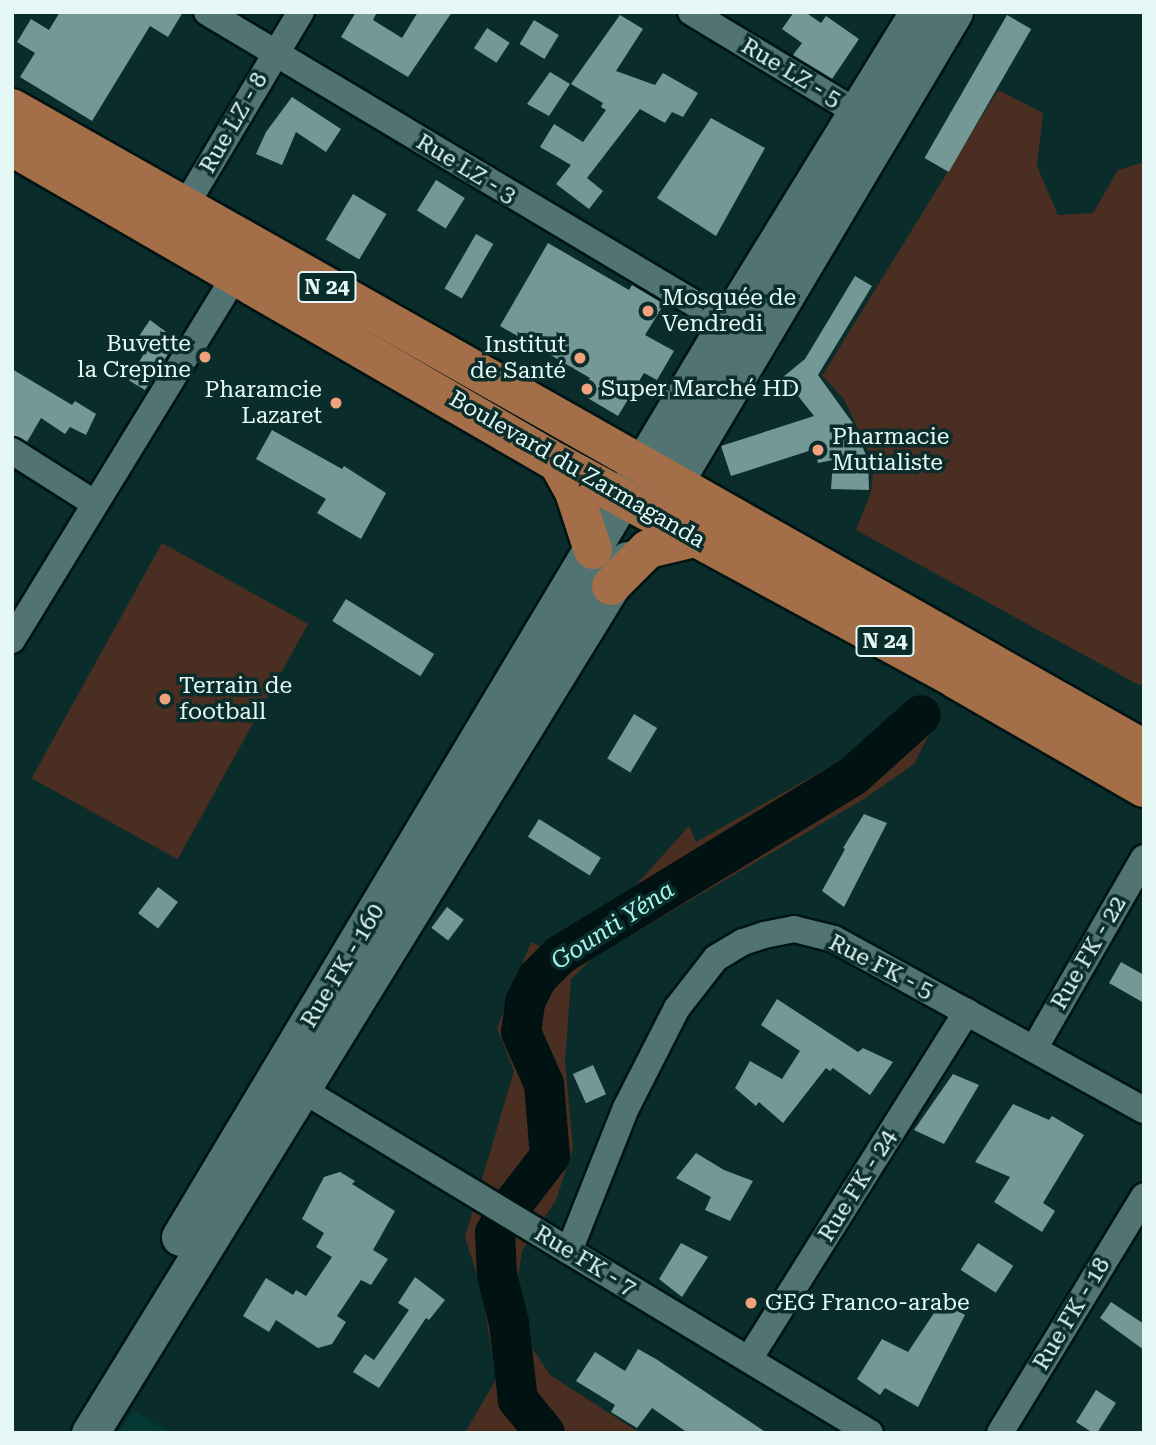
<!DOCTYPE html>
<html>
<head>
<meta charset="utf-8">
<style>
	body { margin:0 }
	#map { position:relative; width:1156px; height:1445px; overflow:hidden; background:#0a2d2b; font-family:"Roboto Serif",serif }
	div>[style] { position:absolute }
	.built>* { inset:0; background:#053734 }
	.green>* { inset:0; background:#4a2e21; transform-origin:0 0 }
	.river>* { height:40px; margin:-20px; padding:0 20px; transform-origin:20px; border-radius:20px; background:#001211 }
	.building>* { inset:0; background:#749895; transform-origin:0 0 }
	.roads { filter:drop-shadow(2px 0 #001413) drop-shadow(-2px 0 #001413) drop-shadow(0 2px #001413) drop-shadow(0 -2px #001413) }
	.minor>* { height:26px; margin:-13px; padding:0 13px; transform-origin:13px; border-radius:13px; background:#517371 }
	.secondary>* { height:37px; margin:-18.5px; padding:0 18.5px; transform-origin:18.5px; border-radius:18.5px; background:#517371 }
	.primary>* { height:38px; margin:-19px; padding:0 19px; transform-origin:19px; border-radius:19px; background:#a46e48 }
	.dots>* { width:19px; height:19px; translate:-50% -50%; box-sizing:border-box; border:4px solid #0a2d2b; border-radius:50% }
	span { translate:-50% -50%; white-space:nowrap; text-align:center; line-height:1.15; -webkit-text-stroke:7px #0a2d2b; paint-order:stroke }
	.shield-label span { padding:2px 5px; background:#0a2d2b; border:2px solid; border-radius:5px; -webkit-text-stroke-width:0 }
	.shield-label { font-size:21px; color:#e5f8f6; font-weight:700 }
	.street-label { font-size:23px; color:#e5f8f6 }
	.poi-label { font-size:23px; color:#e5f8f6 }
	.left { translate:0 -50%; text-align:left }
	.right { translate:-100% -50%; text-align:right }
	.water-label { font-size:24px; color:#a7f5ef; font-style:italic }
	.frame { position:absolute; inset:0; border:14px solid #e5f8f6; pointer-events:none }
</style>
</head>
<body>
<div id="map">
	<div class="built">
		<i style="clip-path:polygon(132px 1410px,172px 1433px,119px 1433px)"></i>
	</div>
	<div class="green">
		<i style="clip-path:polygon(998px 90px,1043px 113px,1037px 166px,1058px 215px,1093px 213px,1118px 170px,1144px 162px,1144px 684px,1139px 685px,856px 530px,871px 492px,873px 473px,869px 453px,844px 399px,822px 376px)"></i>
		<i style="left:162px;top:543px;width:167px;height:269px;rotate:29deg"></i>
		<i style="clip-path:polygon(921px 715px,936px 721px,914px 764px,864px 799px,595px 956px,571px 979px,565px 1062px,573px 1148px,556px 1200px,522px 1251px,517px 1283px,519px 1328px,550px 1375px,640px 1433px,465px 1433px,496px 1379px,482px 1291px,465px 1237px,514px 1071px,497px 1028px,531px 942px,568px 961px,689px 826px,696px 842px)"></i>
	</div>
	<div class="river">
		<i style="left:545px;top:1433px;width:43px;rotate:-129.3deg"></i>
		<i style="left:518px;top:1400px;width:78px;rotate:-96.7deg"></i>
		<i style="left:509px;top:1323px;width:49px;rotate:-104deg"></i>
		<i style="left:497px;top:1275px;width:42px;rotate:-92.7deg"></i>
		<i style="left:495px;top:1233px;width:23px;rotate:-61deg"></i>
		<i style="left:506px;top:1213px;width:72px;rotate:-52.3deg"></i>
		<i style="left:550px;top:1156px;width:72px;rotate:-94.8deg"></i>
		<i style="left:544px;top:1084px;width:57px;rotate:-113.9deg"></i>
		<i style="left:521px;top:1032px;width:30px;rotate:-82deg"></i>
		<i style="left:525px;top:1002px;width:27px;rotate:-63deg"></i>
		<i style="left:537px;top:978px;width:33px;rotate:-45deg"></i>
		<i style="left:560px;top:955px;width:343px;rotate:-31.4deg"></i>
		<i style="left:853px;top:776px;width:91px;rotate:-41.9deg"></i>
	</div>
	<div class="building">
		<i style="clip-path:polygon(60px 12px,183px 12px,168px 37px,150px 26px,92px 121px,20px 77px,35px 53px,17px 42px,31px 19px,49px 30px)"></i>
		<i style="clip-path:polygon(356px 12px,377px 12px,373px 20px,402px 38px,418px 12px,452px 12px,408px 77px,341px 37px)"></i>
		<i style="clip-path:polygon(794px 12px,805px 12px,821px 23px,826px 16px,859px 39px,832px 79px,793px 55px,802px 43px,782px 29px)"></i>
		<i style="clip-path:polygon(620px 15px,643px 29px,616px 71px,655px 85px,663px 73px,698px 93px,683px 117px,672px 112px,665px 123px,640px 109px,587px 178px,603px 191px,589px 209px,556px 184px,571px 165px,540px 147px,554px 124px,583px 142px,606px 110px,601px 107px,603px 103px,571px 84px)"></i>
		<i style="left:1007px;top:15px;width:28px;height:165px;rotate:30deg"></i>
		<i style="left:534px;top:20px;width:29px;height:28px;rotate:31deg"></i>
		<i style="left:487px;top:28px;width:27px;height:24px;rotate:33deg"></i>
		<i style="clip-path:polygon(550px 72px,570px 84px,549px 116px,527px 104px)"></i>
		<i style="clip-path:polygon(292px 97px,341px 129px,326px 152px,296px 132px,282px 165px,256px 154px,266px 132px)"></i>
		<i style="clip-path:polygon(711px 118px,765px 148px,716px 236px,657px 198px)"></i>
		<i style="left:436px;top:180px;width:34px;height:36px;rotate:32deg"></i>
		<i style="left:353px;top:194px;width:39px;height:53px;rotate:31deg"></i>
		<i style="left:476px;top:234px;width:20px;height:63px;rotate:30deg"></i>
		<i style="clip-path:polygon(548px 243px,629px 290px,632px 285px,664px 304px,645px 335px,674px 351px,657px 380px,644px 373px,618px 416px,581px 394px,590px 378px,500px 326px)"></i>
		<i style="clip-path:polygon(855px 276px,872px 286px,818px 375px,852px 422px,868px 460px,869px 490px,831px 489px,833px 460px,818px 463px,815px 449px,731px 476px,721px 446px,814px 416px,783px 377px,805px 359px)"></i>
		<i style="clip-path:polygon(150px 320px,177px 340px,145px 390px,128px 380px,150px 344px,139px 336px)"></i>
		<i style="clip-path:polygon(12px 369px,72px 405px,75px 401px,96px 414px,86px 435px,70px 427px,65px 434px,41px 418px,27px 442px,12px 435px)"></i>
		<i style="clip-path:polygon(272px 430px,342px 469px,344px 466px,386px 493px,361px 539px,317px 513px,326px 499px,256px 459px)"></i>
		<i style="left:346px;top:599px;width:104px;height:26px;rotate:32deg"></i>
		<i style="left:634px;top:714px;width:27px;height:52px;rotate:31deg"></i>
		<i style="clip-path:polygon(864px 814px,887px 823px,844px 907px,822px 891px,845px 849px,843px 848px)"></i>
		<i style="left:539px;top:819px;width:73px;height:21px;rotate:32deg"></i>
		<i style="left:158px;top:887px;width:25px;height:33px;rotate:37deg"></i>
		<i style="left:447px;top:907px;width:21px;height:26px;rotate:37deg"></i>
		<i style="clip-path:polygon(1121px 962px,1144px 975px,1144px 1003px,1109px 983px)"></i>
		<i style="clip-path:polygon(777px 999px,858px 1052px,863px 1048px,893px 1062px,870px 1095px,833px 1068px,830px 1071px,826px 1068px,783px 1123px,759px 1102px,756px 1106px,735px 1088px,750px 1061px,782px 1079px,800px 1051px,761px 1025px)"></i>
		<i style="left:593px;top:1065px;width:32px;height:22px;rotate:66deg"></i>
		<i style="clip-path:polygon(953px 1074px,979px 1085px,944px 1144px,914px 1130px)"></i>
		<i style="clip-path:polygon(1013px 1104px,1049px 1120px,1052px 1116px,1084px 1135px,1043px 1203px,1055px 1211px,1042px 1232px,994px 1202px,1010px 1177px,975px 1162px)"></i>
		<i style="clip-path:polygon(696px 1153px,724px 1170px,753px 1181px,730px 1221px,705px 1210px,711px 1197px,676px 1178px)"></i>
		<i style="clip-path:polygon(340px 1172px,355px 1181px,352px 1184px,395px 1211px,373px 1250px,388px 1259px,371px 1285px,361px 1280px,337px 1316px,346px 1322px,332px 1344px,318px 1348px,276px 1320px,269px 1332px,243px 1316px,266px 1278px,293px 1295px,296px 1290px,306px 1296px,332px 1257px,316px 1247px,324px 1233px,302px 1219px,324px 1177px)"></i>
		<i style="clip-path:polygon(681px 1243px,708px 1257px,682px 1297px,659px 1279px)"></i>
		<i style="left:978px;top:1243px;width:42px;height:32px;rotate:33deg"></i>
		<i style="clip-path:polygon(415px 1277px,445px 1300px,429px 1320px,426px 1318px,379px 1388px,353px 1372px,365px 1354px,374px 1360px,409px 1310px,398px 1303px)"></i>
		<i style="clip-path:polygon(942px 1301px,965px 1315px,918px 1407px,885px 1388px,880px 1395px,857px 1379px,882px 1339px,908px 1352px)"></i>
		<i style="clip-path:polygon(1111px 1302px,1144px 1324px,1144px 1350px,1100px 1318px)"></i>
		<i style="clip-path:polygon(638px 1349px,656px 1359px,767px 1433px,688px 1433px,652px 1408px,637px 1428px,611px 1412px,615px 1405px,576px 1381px,595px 1352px,625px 1371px)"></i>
		<i style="clip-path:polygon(1096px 1390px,1116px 1403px,1097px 1433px,1093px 1433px,1076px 1422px)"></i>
	</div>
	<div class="roads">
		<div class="minor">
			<i style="left:207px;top:12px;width:606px;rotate:30.88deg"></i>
			<i style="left:691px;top:12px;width:193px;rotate:31.2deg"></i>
			<i style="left:178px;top:218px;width:240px;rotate:-59.2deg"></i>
			<i style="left:12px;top:451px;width:97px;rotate:32.4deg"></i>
			<i style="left:12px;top:640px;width:428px;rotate:-58.5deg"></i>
			<i style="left:1034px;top:1049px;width:220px;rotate:-60.1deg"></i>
			<i style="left:288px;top:1081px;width:680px;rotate:31.17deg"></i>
			<i style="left:569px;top:1251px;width:154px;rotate:-68.3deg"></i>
			<i style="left:626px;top:1108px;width:112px;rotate:-63deg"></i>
			<i style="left:677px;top:1008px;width:63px;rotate:-52deg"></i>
			<i style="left:716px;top:958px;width:31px;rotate:-31deg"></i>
			<i style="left:743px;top:942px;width:22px;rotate:-18deg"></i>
			<i style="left:764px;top:935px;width:31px;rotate:-11deg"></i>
			<i style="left:794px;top:929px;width:41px;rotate:14deg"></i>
			<i style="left:834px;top:939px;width:354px;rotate:28.9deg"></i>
			<i style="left:749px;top:1359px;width:410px;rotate:-57.9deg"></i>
			<i style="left:1000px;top:1433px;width:277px;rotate:-58.7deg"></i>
		</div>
		<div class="secondary">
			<i style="left:659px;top:508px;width:577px;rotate:-59.26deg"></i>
			<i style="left:180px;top:1237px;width:1065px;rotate:-59.1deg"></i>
			<i style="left:727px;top:323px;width:365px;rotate:-58.4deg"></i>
			<i style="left:90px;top:1433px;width:1025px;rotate:-58.4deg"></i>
		</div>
		<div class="primary">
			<i style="left:12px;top:108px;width:1301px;rotate:29.52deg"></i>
			<i style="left:12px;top:147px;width:631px;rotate:30.06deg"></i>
			<i style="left:558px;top:463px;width:452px;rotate:28.5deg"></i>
			<i style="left:955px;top:679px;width:218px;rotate:30deg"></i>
			<i style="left:558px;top:463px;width:33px;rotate:61deg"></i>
			<i style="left:574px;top:492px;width:61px;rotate:71.9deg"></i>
			<i style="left:611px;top:586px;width:52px;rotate:-45deg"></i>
			<i style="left:648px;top:549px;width:48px;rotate:-13.2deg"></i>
		</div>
	</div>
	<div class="dots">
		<i style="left:648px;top:311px;background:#f1a17c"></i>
		<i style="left:205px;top:357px;background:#f1a17c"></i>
		<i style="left:580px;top:358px;background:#f1a17c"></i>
		<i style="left:587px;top:389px;background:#f1a17c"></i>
		<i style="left:336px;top:403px;background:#f1a17c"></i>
		<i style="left:818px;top:450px;background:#f1a17c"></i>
		<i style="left:165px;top:699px;background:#f1a17c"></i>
		<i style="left:751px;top:1303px;background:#f1a17c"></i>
	</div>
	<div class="shield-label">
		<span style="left:327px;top:287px">N 24</span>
		<span style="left:885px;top:641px">N 24</span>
	</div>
	<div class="street-label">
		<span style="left:791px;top:73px;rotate:31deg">Rue LZ - 5</span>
		<span style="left:234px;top:123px;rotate:-60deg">Rue LZ - 8</span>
		<span style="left:466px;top:169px;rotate:31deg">Rue LZ - 3</span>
		<span style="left:577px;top:470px;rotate:30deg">Boulevard du Zarmaganda</span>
		<span style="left:1089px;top:953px;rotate:-60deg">Rue FK - 22</span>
		<span style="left:343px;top:966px;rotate:-59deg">Rue FK - 160</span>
		<span style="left:881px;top:967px;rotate:27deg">Rue FK - 5</span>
		<span style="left:858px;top:1186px;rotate:-58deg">Rue FK - 24</span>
		<span style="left:585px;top:1261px;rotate:31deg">Rue FK - 7</span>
		<span style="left:1072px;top:1314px;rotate:-59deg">Rue FK - 18</span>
	</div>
	<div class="poi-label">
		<span class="left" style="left:662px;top:311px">Mosquée de<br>Vendredi</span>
		<span class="right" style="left:191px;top:357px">Buvette<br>la Crepine</span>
		<span class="right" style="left:566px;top:358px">Institut<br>de Santé</span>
		<span class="left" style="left:601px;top:389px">Super Marché HD</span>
		<span class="right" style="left:322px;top:403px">Pharamcie<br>Lazaret</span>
		<span class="left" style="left:832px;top:450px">Pharmacie<br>Mutialiste</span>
		<span class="left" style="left:179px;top:699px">Terrain de<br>football</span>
		<span class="left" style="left:765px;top:1303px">GEG Franco-arabe</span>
	</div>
	<div class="water-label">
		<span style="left:613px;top:926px;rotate:-33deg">Gounti Yéna</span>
	</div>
	<div class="frame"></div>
</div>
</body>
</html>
